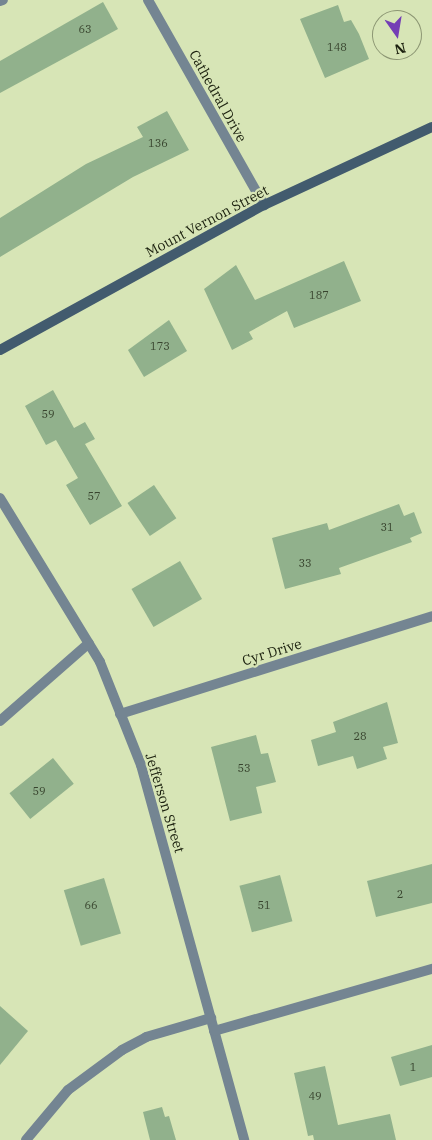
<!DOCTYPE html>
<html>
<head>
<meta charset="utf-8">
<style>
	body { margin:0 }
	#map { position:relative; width:432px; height:1140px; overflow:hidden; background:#d7e5b6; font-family:"IBM Plex Serif",serif }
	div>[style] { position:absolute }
	.building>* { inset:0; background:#91b18c; transform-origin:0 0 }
	.minor>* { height:10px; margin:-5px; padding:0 5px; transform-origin:5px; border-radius:5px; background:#748592 }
	.secondary>* { height:10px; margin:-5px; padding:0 5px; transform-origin:5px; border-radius:5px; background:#425b6e }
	span { translate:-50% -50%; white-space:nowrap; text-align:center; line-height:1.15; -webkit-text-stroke:4.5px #d7e5b6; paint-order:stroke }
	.number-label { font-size:11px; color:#38442e }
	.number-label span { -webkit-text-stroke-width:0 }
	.street-label { font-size:14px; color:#1b200e }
	.north { position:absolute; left:372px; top:10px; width:50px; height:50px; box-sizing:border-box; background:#d7e5b6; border:1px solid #8c9673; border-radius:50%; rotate:167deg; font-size:14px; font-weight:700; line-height:20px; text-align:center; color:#1b200e }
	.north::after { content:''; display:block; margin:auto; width:18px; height:22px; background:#743eb5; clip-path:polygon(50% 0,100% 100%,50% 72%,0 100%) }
</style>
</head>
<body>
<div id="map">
	<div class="building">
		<i style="clip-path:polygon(103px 2px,118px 29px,0 93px,0 61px)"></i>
		<i style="clip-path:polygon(338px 5px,344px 22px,351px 20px,359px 34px,369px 59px,325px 78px,300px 19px)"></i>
		<i style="clip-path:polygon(167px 111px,189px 150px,133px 177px,0 257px,0 218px,86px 164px,143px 137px,137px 127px)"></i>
		<i style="clip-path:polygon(344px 261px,361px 301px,294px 328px,287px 311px,249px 332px,253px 339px,232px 350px,204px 289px,236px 265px,255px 300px)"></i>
		<i style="clip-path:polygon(169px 320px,187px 351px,144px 377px,128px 350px)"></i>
		<i style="clip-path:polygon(53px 390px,74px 428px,85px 422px,95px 439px,85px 444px,122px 506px,90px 525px,66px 485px,78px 478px,56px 440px,46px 445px,25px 406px)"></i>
		<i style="left:154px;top:485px;width:40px;height:32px;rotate:56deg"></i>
		<i style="clip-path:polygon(399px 504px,404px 516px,414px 512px,422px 533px,410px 538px,412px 542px,339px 568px,341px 574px,285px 589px,272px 538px,327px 523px,329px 530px)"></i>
		<i style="left:180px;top:561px;width:44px;height:56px;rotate:60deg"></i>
		<i style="clip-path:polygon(387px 702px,398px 743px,383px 747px,387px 759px,357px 769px,353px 756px,318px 766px,311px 740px,336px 732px,333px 722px)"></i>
		<i style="clip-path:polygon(256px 735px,261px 754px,268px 753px,276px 782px,256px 787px,262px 813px,230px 821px,211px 747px)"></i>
		<i style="left:53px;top:758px;width:33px;height:56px;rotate:51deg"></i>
		<i style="clip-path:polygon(432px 864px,432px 903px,376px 917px,367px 881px)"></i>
		<i style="left:280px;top:875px;width:48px;height:42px;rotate:75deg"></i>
		<i style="left:104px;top:878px;width:58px;height:42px;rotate:73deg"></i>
		<i style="clip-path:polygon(0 1006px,28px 1031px,0 1065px)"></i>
		<i style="clip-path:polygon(432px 1045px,432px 1077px,400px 1086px,391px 1057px)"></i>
		<i style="clip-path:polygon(325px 1066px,338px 1125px,390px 1114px,396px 1140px,314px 1140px,313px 1135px,308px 1136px,294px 1073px)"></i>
		<i style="clip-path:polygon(162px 1107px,165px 1117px,169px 1116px,176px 1140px,150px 1140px,143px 1112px)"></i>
	</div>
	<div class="minor">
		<i style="left:148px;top:0;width:236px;rotate:60.5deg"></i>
		<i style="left:0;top:1px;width:3px;rotate:-18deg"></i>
		<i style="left:0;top:498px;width:192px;rotate:58.6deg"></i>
		<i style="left:100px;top:662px;width:111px;rotate:68.3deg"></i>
		<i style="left:141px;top:765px;width:389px;rotate:74.6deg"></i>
		<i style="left:120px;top:714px;width:327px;rotate:-17.4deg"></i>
		<i style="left:0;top:721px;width:118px;rotate:-41.2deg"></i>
		<i style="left:214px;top:1031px;width:227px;rotate:-15.9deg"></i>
		<i style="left:26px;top:1140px;width:65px;rotate:-50deg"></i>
		<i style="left:68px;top:1090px;width:67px;rotate:-36.5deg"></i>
		<i style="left:122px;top:1050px;width:27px;rotate:-28deg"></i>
		<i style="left:146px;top:1037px;width:68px;rotate:-16.3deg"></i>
	</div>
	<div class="secondary">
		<i style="left:0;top:350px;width:301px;rotate:-28.8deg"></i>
		<i style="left:264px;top:205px;width:185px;rotate:-24.9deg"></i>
	</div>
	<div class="number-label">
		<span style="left:85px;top:29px">63</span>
		<span style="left:337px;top:47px">148</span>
		<span style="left:158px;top:143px">136</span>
		<span style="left:319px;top:295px">187</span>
		<span style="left:160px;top:346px">173</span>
		<span style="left:48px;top:414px">59</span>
		<span style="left:94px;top:496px">57</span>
		<span style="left:387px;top:527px">31</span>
		<span style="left:305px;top:563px">33</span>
		<span style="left:360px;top:736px">28</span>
		<span style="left:244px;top:768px">53</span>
		<span style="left:39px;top:791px">59</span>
		<span style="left:400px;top:894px">2</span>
		<span style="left:91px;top:905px">66</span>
		<span style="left:264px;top:905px">51</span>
		<span style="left:413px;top:1067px">1</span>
		<span style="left:315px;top:1096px">49</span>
	</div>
	<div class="street-label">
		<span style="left:218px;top:96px;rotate:61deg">Cathedral Drive</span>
		<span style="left:207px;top:221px;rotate:-28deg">Mount Vernon Street</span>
		<span style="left:272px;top:652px;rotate:-17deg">Cyr Drive</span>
		<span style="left:165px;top:803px;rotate:73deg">Jefferson Street</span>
	</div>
	<div class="north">N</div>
</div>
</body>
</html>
